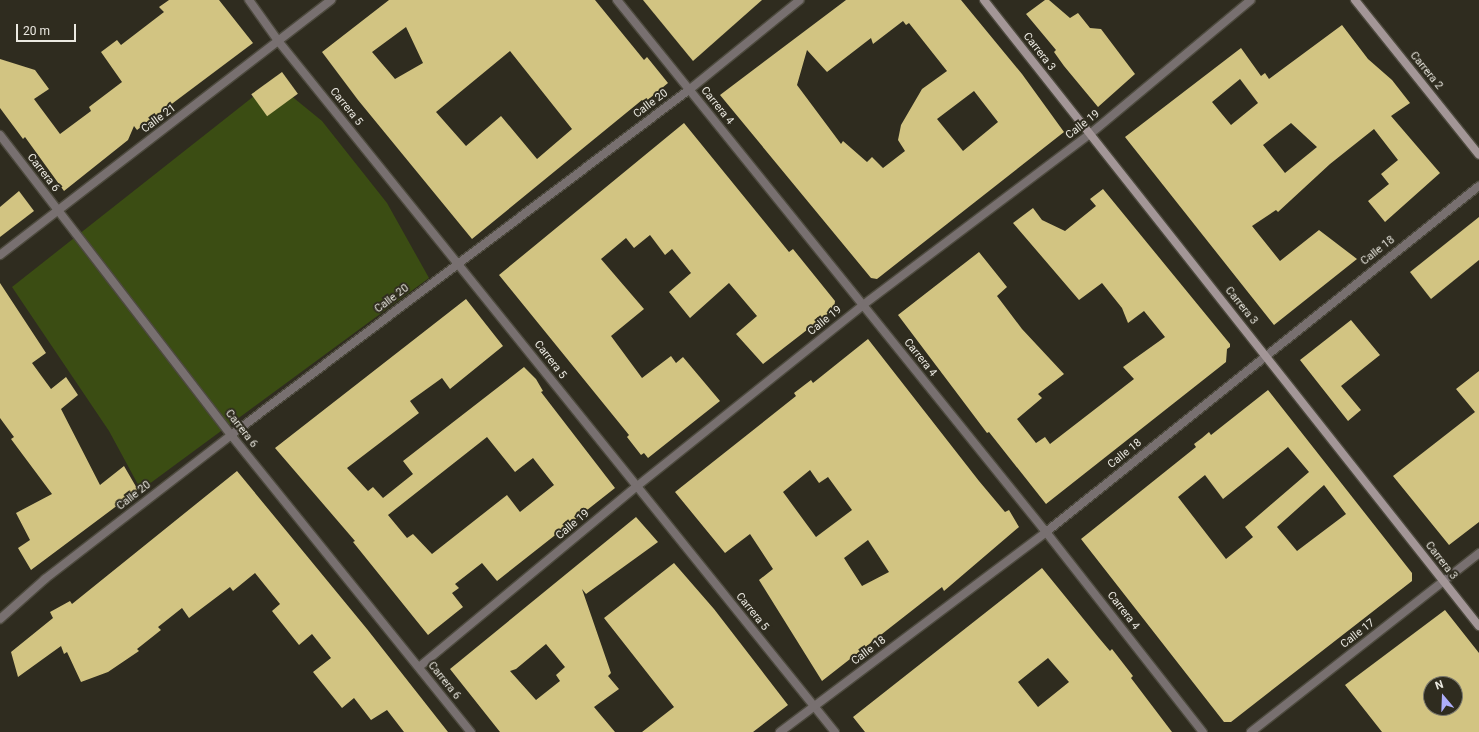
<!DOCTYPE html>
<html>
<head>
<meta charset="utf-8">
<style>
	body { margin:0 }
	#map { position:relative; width:1479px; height:732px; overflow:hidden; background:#2f2c1f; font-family:Roboto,sans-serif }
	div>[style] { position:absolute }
	.green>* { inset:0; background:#3b4d13 }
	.building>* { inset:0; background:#d2c482; transform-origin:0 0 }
	.roads { filter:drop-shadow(1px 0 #4d4a3e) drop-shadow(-1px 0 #4d4a3e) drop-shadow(0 1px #4d4a3e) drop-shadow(0 -1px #4d4a3e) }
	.minor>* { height:8px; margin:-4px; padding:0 4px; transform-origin:4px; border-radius:4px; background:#787070 }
	.secondary>* { height:8px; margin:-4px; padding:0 4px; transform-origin:4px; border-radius:4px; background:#a39697 }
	span { translate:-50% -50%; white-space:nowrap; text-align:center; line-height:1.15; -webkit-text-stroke:4px #2f2c1f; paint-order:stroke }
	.street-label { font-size:11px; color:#ebe9e1 }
	.north { position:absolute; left:1423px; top:676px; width:40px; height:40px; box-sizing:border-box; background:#2f2c1f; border:1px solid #7a786d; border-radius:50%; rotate:341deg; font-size:11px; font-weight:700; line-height:16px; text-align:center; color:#ebe9e1 }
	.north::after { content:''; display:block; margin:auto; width:14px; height:18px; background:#aeaefa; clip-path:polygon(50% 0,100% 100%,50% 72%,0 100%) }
	.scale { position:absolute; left:16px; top:24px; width:60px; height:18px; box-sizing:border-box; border:2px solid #ebe9e1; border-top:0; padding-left:5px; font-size:12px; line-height:14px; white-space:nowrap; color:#ebe9e1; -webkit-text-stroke:3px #2f2c1f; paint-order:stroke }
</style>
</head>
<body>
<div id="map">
	<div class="green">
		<i style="clip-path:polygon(273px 81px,322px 121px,387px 203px,429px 278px,141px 490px,109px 431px,12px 287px)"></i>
	</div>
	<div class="building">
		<i style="clip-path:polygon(169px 0,219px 0,253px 43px,137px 130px,134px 126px,128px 140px,64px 191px,25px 137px,23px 139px,0 108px,0 59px,35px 70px,49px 89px,34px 99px,60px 134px,91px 111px,89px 107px,122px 82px,101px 52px,117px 40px,121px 45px,164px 12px,159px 7px)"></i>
		<i style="clip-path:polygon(evenodd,389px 0,595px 0,644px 60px,647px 57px,668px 83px,644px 103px,642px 100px,472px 239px,358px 100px,322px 52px,389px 0,406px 27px,423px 63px,395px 79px,372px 52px,406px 27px,389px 0,510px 51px,572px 129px,537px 159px,501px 116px,466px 146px,436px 112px,510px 51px)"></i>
		<i style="clip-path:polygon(643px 0,762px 0,693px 61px)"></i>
		<i style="clip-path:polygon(evenodd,846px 0,961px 0,1022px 74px,1064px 132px,877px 279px,871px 278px,720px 95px,846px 0,903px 21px,906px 25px,909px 23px,947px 71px,922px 89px,901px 125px,898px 140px,905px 151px,883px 168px,872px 157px,867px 162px,843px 141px,841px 144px,797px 85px,807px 50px,827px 72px,871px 38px,873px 44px,903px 21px,846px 0,974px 91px,998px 122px,963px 151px,937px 119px,974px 91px)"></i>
		<i style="clip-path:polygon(1045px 0,1049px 0,1070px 18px,1078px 13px,1090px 28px,1101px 29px,1135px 74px,1098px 107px,1064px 66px,1054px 52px,1056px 50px,1026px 14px)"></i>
		<i style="clip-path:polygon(evenodd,1342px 25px,1368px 59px,1392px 80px,1410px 103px,1391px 116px,1440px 173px,1385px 222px,1368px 201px,1389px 184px,1381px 174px,1398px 160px,1374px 129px,1330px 164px,1278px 212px,1276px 210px,1252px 226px,1280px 261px,1319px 230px,1357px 259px,1274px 325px,1125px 137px,1241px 48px,1261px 76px,1265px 73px,1269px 79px,1342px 25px,1240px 79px,1258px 103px,1231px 125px,1212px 102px,1240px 79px,1342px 25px,1291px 123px,1317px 147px,1285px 173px,1263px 145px,1291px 123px)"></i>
		<i style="left:282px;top:72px;width:27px;height:38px;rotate:54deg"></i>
		<i style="clip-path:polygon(684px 123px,789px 252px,793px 249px,835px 301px,834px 309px,763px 364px,736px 334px,757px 316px,729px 283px,690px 318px,669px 292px,691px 273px,672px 249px,665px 255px,650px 235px,634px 248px,626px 238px,601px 259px,644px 309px,611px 336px,642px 378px,671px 356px,676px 363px,683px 357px,720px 401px,648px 458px,644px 453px,641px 455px,627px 437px,629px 435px,499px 275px)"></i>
		<i style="clip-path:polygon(1103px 189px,1230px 344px,1230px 347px,1227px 349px,1226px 362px,1046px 504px,989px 432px,987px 433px,898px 315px,979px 252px,1007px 287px,997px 296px,1022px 329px,1064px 374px,1038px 394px,1042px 398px,1017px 419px,1036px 443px,1045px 437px,1050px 444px,1134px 379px,1123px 367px,1165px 337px,1144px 311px,1128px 323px,1122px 308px,1102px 283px,1079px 300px,1013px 223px,1033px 208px,1042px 220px,1065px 231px,1096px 206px,1090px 199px)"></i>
		<i style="clip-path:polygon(19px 191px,34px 211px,0 237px,0 207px)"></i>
		<i style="clip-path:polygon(1479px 217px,1479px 260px,1431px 299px,1410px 272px)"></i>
		<i style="clip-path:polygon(0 283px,46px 353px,32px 363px,51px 389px,66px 377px,78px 395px,61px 409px,100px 485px,124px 466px,138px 490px,31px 570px,18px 548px,30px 540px,16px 513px,52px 494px,11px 439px,14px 437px,0 418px)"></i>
		<i style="clip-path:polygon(evenodd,466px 299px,503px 346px,450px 389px,442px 378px,410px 401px,419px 413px,347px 468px,368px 491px,373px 487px,383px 498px,413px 474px,403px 461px,524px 367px,536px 379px,543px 391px,541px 392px,615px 488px,497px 581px,482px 563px,455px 584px,459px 588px,452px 593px,463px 607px,428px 635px,353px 542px,355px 541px,275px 448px,466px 299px,487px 437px,515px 472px,533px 458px,554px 485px,520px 512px,507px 495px,432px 554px,413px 534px,407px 538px,388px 515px,487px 437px)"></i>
		<i style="clip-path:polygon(1351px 320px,1380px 355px,1341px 386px,1361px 410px,1348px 421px,1300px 360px)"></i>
		<i style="clip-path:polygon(evenodd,868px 339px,979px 481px,1005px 512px,1009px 510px,1019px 527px,944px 591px,942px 587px,822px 681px,759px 580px,773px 569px,750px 534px,725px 553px,675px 492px,796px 396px,794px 393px,811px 380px,813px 383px,868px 339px,810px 470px,819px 483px,828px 477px,852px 510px,816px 537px,783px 492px,810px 470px,868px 339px,868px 540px,889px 572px,862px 586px,844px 558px,868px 540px)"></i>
		<i style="clip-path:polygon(1479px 371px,1479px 522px,1449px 545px,1393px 476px,1475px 412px,1456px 389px)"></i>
		<i style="clip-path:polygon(evenodd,1268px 390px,1412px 573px,1412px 581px,1231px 722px,1224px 722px,1081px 539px,1196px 447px,1194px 444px,1202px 438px,1209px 432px,1211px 435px,1268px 390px,1288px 447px,1309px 472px,1245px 527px,1253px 537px,1226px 559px,1178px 497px,1205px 475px,1223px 499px,1288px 447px,1268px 390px,1324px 485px,1346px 514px,1297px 551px,1277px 527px,1324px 485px)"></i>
		<i style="clip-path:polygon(237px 471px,367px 629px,448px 732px,404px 732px,387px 710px,371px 720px,354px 698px,342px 708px,313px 672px,331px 658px,312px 634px,299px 645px,272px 611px,280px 604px,255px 573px,233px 591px,230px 587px,189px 618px,182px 608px,158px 627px,161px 630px,137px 649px,139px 651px,108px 672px,81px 682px,67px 652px,64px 654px,61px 646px,18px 677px,11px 652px,53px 618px,50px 612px,70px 601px,72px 604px)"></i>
		<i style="clip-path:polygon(evenodd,636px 517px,658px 542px,586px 594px,582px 589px,611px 673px,608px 676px,619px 689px,594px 707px,615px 732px,500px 732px,450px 669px,636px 517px,546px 644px,565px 667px,556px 675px,560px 681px,536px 700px,510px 671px,516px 669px,546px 644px)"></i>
		<i style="clip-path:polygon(674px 563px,714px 609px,788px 705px,753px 732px,642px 732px,674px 707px,604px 618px)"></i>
		<i style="clip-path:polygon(evenodd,1042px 568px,1099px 638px,1110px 651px,1112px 649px,1133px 676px,1131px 678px,1172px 732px,865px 732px,853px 717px,1042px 568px,1048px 658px,1069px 682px,1038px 707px,1018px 682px,1048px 658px)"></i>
		<i style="clip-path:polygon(evenodd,1445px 610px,1479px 653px,1479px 732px,1382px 732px,1345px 685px,1445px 610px,1431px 684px,1455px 684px,1455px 708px,1431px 708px,1431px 684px)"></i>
	</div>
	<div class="roads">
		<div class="minor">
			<i style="left:249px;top:0;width:52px;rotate:54.5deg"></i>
			<i style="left:279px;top:42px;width:886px;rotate:51.14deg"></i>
			<i style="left:617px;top:0;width:683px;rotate:51.12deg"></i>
			<i style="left:1046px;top:532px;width:254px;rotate:51.9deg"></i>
			<i style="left:0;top:135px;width:379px;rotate:52.4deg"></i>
			<i style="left:231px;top:435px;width:382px;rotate:51.1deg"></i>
			<i style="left:0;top:255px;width:418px;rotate:-37.6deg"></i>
			<i style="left:0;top:619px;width:60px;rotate:-41.6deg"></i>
			<i style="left:45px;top:579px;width:235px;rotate:-37.7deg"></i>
			<i style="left:231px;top:435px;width:575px;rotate:-37.01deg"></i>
			<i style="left:690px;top:89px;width:141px;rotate:-39deg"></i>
			<i style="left:419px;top:667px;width:282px;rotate:-39.7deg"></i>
			<i style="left:636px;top:487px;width:291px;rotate:-38.7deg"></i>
			<i style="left:863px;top:305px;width:284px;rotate:-37deg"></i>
			<i style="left:1090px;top:134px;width:209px;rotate:-39.8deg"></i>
			<i style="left:780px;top:732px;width:333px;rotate:-36.9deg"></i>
			<i style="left:1046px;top:532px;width:554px;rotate:-38.63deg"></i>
			<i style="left:1251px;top:732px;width:290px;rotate:-38.1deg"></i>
		</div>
		<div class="secondary">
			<i style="left:984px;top:0;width:798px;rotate:51.67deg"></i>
			<i style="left:1355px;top:0;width:198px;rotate:51.3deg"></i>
		</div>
	</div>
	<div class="street-label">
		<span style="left:1039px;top:52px;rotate:52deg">Carrera 3</span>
		<span style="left:1426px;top:71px;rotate:51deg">Carrera 2</span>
		<span style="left:651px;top:104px;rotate:-37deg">Calle 20</span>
		<span style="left:717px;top:106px;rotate:51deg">Carrera 4</span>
		<span style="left:346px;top:107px;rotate:51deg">Carrera 5</span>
		<span style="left:159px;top:119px;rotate:-37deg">Calle 21</span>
		<span style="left:1083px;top:125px;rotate:-38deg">Calle 19</span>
		<span style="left:43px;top:173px;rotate:52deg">Carrera 6</span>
		<span style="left:1378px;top:251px;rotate:-38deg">Calle 18</span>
		<span style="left:392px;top:299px;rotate:-37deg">Calle 20</span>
		<span style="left:1241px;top:306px;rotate:51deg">Carrera 3</span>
		<span style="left:825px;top:321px;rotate:-39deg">Calle 19</span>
		<span style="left:920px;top:358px;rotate:51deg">Carrera 4</span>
		<span style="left:550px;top:360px;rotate:52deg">Carrera 5</span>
		<span style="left:241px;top:429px;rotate:52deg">Carrera 6</span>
		<span style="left:1125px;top:454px;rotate:-39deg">Calle 18</span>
		<span style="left:134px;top:496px;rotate:-38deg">Calle 20</span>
		<span style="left:573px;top:525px;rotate:-40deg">Calle 19</span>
		<span style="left:1441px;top:561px;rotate:52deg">Carrera 3</span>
		<span style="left:1123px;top:611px;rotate:52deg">Carrera 4</span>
		<span style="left:752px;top:612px;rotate:51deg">Carrera 5</span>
		<span style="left:1358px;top:634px;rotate:-38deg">Calle 17</span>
		<span style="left:869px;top:651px;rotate:-37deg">Calle 18</span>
		<span style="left:444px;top:681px;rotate:51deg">Carrera 6</span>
	</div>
	<div class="north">N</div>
	<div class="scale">20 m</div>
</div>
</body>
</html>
